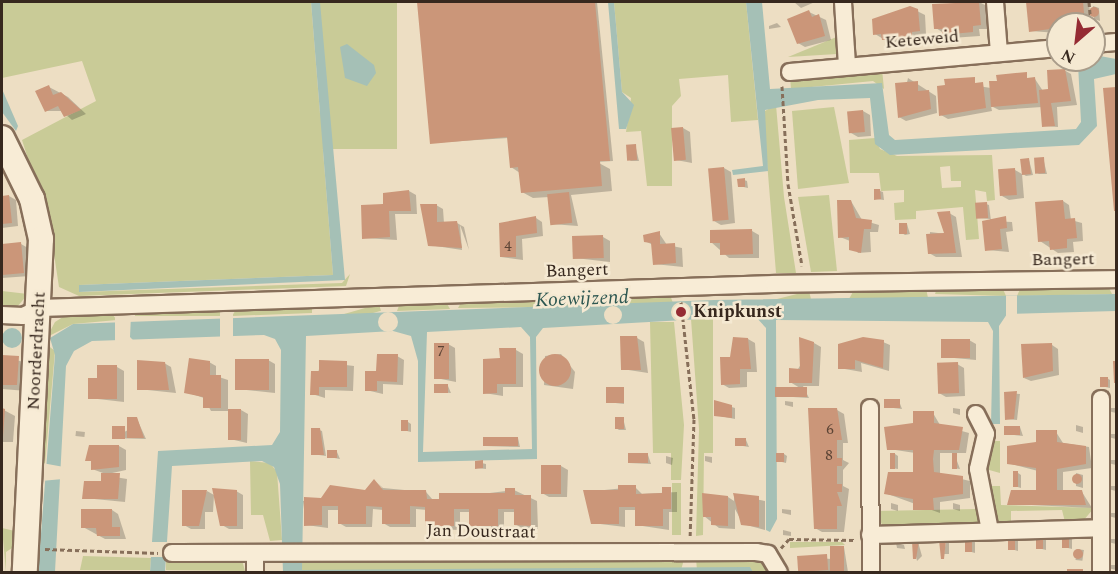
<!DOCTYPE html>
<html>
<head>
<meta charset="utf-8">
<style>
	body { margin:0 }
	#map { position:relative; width:1118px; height:574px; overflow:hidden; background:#eddec3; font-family:Spectral,serif }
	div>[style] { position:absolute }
	.green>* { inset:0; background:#c9cb97; transform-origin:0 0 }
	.water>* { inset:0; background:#a5c0b6 }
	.round { border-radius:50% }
	.pier>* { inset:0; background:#eddec3; transform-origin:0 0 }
	.shadow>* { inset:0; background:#0003; transform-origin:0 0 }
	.building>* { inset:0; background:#cb9679; transform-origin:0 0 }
	.path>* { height:3px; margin-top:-1.5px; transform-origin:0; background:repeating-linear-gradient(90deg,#876f5a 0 4.5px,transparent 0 7.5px) }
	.roads { filter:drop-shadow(2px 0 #876f5a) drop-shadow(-2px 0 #876f5a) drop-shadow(0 2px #876f5a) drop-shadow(0 -2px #876f5a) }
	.street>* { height:16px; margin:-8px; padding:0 8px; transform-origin:8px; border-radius:8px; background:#f8ecd6 }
	.secondary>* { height:24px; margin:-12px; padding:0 12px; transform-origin:12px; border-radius:12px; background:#f8ecd6 }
	.dots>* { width:16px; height:16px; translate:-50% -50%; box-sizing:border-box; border:3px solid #f5e9d2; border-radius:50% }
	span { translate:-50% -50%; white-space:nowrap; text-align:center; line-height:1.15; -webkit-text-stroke:5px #f5e9d2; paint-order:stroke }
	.number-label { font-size:15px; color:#5c4435 }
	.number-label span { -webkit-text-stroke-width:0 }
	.street-label { font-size:18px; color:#37281e }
	.poi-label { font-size:18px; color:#37281e; font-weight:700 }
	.left { translate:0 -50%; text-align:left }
	.water-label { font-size:20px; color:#2d5751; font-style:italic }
	.frame { position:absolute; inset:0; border:3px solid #37281e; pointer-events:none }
	.north { position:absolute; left:1046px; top:12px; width:60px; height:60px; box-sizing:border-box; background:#f5e9d2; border:2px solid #a99c8a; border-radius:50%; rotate:208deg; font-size:16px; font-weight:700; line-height:24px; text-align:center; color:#37281e }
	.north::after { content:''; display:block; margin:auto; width:21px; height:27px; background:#952b33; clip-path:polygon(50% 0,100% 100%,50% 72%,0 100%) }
</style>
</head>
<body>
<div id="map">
	<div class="green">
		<i style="clip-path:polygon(311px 2px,333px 275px,79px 285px,80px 292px,342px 283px,350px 274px,346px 286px,79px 296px,59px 287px,50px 228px,22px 140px,96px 101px,82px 61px,2px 78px,2px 3px)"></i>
		<i style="left:320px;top:2px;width:77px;height:147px"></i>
		<i style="clip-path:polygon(614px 2px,746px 2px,758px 120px,731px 122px,728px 75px,679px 79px,681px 96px,672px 106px,672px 186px,647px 186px,641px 131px,626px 132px,631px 98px,622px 92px)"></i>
		<i style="clip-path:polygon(839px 36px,837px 54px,788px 57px)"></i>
		<i style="clip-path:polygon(882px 69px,884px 89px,873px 81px,791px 89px,790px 77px)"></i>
		<i style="clip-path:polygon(776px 105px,784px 197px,796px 273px,776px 273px,763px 112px)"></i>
		<i style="clip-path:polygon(834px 107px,849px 183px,798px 189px,792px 111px)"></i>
		<i style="clip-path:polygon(evenodd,875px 138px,880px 149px,897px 156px,992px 155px,995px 200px,987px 201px,986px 192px,975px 190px,979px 239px,966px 240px,963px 207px,916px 211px,916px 219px,895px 220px,894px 203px,904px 202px,904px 190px,881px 191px,879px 173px,850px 173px,849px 140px,875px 138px,950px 166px,951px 181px,961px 181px,961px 187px,942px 188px,940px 167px,950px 166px)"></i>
		<i style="clip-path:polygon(829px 195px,837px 271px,811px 272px,798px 197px)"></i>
		<i style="clip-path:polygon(1108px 286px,1112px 294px,1017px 296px,1021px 287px)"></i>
		<i style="clip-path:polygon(1002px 287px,1006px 296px,935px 294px,937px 288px)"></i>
		<i style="clip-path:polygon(926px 288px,928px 298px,849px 299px,854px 290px)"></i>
		<i style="clip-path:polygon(2px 291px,28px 294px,17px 307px,2px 309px)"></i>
		<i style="left:809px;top:291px;width:8px;height:82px;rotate:76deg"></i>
		<i style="clip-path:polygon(670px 295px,673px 303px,618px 306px,625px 296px)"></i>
		<i style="clip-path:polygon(583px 297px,604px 297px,607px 307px,579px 307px)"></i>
		<i style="clip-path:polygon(566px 298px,570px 307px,458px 308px,462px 301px)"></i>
		<i style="clip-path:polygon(446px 302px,450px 309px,397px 311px,400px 303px)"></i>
		<i style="left:379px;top:304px;width:7px;height:57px;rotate:74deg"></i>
		<i style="clip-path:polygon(237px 308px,312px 307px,312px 313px,232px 316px)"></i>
		<i style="left:220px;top:310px;width:6px;height:85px;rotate:90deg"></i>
		<i style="clip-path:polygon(111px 313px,117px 320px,73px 324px,47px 337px,55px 322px,66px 315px)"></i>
		<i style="clip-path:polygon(691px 319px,713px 319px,713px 453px,704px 453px,703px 535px,696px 536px,699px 429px)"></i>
		<i style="clip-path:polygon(650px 322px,674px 322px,684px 425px,681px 480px,671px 480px,671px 453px,653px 453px)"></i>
		<i style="clip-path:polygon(46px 344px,55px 351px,45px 464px,40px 460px)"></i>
		<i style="clip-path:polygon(992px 441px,1000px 441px,1000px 473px,982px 468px)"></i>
		<i style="clip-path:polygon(250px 461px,270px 463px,277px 472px,282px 540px,270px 541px,263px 515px,251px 515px)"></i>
		<i style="left:672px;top:483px;width:9px;height:52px"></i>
		<i style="clip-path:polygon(990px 486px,1000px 486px,1001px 505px,1094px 508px,1083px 521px,1065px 522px,1062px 510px,1011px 511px,1011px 522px,997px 523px)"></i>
		<i style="clip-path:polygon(976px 509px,981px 524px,883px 527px,876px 511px)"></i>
		<i style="clip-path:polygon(2px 528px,15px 531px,18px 544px,6px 552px,6px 572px)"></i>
		<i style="clip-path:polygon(790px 542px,842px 542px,845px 545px,790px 548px)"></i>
		<i style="clip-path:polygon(83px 556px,151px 558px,150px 570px,80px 570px)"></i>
		<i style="clip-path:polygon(166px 557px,242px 560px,245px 571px,166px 570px)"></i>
		<i style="clip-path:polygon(301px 559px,682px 559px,683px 563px,681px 570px,310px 571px,302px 570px)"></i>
		<i style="clip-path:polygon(696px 559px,762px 560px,771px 572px,697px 570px)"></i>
	</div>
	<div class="water">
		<i style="clip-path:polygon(311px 2px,320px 2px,345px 280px,79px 292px,79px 285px,333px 275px)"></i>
		<i style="clip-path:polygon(608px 2px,614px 2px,622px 92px,634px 105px,626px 129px,619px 129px)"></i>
		<i style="clip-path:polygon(746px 2px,762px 2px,770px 89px,882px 83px,889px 135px,895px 140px,1076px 129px,1081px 122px,1078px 64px,1100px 56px,1116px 59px,1116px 74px,1094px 79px,1097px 126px,1079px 145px,890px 155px,875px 144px,870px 98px,818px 100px,765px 110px,768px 171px,733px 175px,732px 170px,763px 166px)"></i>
		<i style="clip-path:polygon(347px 44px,374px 65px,376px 73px,367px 86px,345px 78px,340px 47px)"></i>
		<i style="clip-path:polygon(2px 89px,18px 126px,16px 131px,2px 112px)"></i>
		<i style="clip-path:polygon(evenodd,1116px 294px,1116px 311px,1007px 314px,999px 326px,1000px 424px,991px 424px,993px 331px,988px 322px,776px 320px,777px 519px,770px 532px,766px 530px,766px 328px,755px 316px,543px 328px,536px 337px,537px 459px,418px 462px,418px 361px,411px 336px,393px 331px,306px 336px,302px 570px,750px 567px,753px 572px,283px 572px,280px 484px,274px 467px,262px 461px,172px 466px,165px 572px,150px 572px,158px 451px,272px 445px,280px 432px,281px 350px,275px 339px,264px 335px,92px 341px,74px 351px,66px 366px,55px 572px,38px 572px,55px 355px,50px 338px,73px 324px,714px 300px,1116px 294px,521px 327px,530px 337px,532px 449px,423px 452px,427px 332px,521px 327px)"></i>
		<i class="round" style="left:2px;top:328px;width:20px;height:20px"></i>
	</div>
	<div class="pier">
		<i style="left:1006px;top:296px;width:11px;height:23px"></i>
		<i class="round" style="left:671px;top:302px;width:20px;height:20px"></i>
		<i class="round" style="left:604px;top:306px;width:18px;height:18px"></i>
		<i class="round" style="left:378px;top:312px;width:20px;height:20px"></i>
		<i style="left:220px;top:313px;width:13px;height:27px"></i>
		<i style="clip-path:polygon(131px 316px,130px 337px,136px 343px,115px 343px,115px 317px)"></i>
		<i style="clip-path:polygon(42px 463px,64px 467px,63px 479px,41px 481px)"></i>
		<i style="left:148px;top:542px;width:22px;height:15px"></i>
	</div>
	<div class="shadow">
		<i style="clip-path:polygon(418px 2px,597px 2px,613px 161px,597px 162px,610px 169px,612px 191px,571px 195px,578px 226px,551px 224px,549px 197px,533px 198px,522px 192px,520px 173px,511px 167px,508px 138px,431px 143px)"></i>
		<i style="clip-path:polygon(794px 2px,815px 2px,801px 8px)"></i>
		<i style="clip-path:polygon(979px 2px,985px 5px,987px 29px,979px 29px,980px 36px,951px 38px,936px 28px,933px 5px)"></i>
		<i style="clip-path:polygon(1089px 2px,1091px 24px,1058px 24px,1058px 33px,1030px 31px,1028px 3px)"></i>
		<i style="clip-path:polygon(1093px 6px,1099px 8px,1100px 21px,1094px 19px)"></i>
		<i style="clip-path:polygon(917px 11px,925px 15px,926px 34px,918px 35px,919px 41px,890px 43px,875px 34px)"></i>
		<i style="clip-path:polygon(809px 12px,826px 20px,831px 40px,805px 47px,798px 43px)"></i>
		<i style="clip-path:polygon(777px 23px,781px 27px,769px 29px,769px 26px)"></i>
		<i style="clip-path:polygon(1064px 70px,1071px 74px,1077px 105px,1057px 107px,1058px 127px,1044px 126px,1042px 107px,999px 110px,991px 106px,992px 111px,948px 119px,941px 115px,946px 81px,991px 88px,1035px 79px,1043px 91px,1050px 90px)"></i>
		<i style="clip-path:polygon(908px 78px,936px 96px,937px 113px,906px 121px,899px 117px)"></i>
		<i style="clip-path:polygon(49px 87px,68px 97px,86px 114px,72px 120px,62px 111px,46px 111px,37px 92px)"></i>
		<i style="clip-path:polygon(1116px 88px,1116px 211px,1105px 89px)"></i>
		<i style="clip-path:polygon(863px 111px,870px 115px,871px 136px,858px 137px,851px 133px)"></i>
		<i style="clip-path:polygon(683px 128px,690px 132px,692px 163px,676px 160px)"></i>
		<i style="clip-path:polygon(635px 145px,639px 161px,631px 161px,628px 159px)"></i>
		<i style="clip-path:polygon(1043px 158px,1047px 174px,1039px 174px,1037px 173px)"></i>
		<i style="clip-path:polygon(1029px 160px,1033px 175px,1026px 176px,1023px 174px)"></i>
		<i style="clip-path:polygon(724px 168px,731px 172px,735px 223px,721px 225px,714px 221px)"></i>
		<i style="clip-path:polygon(1015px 170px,1022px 174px,1024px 198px,1009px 200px,1002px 196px)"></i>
		<i style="clip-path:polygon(744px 180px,747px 181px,748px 188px,739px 186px)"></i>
		<i style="clip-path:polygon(409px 191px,416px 195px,417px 214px,395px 214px,397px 240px,364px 238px,385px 205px)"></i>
		<i style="clip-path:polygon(880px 191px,883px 192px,884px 200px,876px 199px)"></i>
		<i style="clip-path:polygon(9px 196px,16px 200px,18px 226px,2px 228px,2px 197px)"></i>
		<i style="clip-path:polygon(851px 201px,862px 220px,879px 225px,878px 232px,870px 232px,871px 252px,858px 253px,850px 241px,840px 237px)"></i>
		<i style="clip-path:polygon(1063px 201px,1069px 205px,1071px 220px,1082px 223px,1083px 241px,1073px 242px,1074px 252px,1058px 253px,1040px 241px)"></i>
		<i style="clip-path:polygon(986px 204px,989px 205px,991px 221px,1012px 222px,1013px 231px,1006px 232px,1009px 252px,987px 250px,990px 219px,978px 218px)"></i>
		<i style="clip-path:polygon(436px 205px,443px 209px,444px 223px,457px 223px,464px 227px,469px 250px,460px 225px,462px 250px,429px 245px)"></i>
		<i style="clip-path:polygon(949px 213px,956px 217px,962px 257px,936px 257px,929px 253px,930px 232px,946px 234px)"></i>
		<i style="clip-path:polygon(536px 218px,542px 222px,543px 236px,522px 239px,523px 260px,501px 257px,501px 224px)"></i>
		<i style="clip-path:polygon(907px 224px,910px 234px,905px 235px,902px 233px)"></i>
		<i style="clip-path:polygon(752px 231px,759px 235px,759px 258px,729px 258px,711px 242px)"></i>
		<i style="clip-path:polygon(659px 233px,667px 245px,682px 248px,683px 267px,654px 264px,653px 245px,645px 241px)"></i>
		<i style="clip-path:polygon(603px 237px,610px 241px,610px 262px,575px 258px)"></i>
		<i style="clip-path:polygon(21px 244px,28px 248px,30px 276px,2px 278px,2px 260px)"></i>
		<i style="clip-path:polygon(637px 338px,644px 342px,648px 373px,622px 369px)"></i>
		<i style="clip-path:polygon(748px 339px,755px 343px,757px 372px,747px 372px,747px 387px,729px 388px,722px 384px,732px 358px)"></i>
		<i style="clip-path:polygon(969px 340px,976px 344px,976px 360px,943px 357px)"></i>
		<i style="clip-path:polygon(883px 342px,890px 345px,889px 371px,861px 363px,862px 372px,839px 368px)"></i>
		<i style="clip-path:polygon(814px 343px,821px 347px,819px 386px,803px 386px,809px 398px,777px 396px,800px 388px,790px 382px)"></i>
		<i style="clip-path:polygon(448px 344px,455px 348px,456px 382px,436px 378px)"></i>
		<i style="clip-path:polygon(1052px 345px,1058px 349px,1059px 375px,1031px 381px,1024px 378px)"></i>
		<i style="clip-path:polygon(516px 350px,523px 354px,523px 387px,503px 387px,503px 396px,484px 393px,501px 360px)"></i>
		<i style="clip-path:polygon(561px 354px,575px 372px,573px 389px,544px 385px,545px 356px)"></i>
		<i style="clip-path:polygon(397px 356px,404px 360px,403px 385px,383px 384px,383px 394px,366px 390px)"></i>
		<i style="clip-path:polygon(2px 357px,29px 363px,27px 391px,2px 389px)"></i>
		<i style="clip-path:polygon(268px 360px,275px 364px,275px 393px,237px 389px)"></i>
		<i style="clip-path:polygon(209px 362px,216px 366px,216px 376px,228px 380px,228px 411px,241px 410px,248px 414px,247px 443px,230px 439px,230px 411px,211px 411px,204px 398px,186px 392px)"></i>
		<i style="clip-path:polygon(321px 362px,354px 366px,353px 391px,325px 390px,325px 398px,312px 394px)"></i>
		<i style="clip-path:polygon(164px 363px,171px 367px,176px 393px,138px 389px)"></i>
		<i style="clip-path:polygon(957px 364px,964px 368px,965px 396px,946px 397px,939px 393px)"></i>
		<i style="clip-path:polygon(117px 367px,124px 371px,124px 402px,89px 398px,98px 380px)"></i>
		<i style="clip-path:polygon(1107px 378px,1110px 380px,1110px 388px,1101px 386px)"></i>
		<i style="clip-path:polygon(448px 386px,451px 393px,436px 392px)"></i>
		<i style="clip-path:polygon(624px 388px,624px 404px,607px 402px)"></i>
		<i style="clip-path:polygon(1006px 393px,1020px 394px,1017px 420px,1007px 419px)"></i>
		<i style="clip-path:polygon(785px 401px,793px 402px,793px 407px,785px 405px)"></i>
		<i style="clip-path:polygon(899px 401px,902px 409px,885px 407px)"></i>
		<i style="clip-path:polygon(715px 402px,735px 408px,735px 419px,715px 415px)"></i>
		<i style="clip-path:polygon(953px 408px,960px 409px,960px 415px,953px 413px)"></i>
		<i style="clip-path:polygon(1108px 408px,1116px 408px,1116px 413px,1108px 411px)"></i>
		<i style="clip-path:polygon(2px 409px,15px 416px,13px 442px,2px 442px)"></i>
		<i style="clip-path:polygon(837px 410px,844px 414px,848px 443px,843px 443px,843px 460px,849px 463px,843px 470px,843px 486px,849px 489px,844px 532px,822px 532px,815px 528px)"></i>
		<i style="clip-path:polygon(933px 413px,940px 425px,969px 433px,966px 453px,954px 453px,960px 469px,953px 468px,953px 453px,940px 453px,940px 474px,970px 481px,970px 498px,940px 502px,940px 513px,885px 493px,915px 473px,915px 453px,889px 449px)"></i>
		<i style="clip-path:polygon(623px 418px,626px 430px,619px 430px,616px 428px)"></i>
		<i style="clip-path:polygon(137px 419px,146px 439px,113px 438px,128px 430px)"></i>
		<i style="clip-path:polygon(408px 422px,411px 424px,411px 432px,403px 430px)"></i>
		<i style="clip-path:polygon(1076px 425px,1083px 427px,1083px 433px,1076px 431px)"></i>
		<i style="clip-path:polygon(1020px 427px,1023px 436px,1006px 434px)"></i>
		<i style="clip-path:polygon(319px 430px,322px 431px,326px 456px,312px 454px)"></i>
		<i style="left:76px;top:431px;width:9px;height:5px;rotate:6deg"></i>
		<i style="clip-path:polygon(1056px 432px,1063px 443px,1089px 447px,1092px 468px,1063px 472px,1063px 492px,1082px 492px,1092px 508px,1009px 504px,1038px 492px,1038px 471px,1008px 463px)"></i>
		<i style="clip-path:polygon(1108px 434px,1116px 434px,1116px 439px,1108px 437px)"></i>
		<i style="clip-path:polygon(518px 438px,520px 447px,485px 446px)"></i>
		<i style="clip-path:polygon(746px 440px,749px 447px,737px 445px)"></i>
		<i style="clip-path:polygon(119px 446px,126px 450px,126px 470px,103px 475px,127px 479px,125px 502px,84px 498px,103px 482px,103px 473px,92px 469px)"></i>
		<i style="clip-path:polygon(337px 452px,340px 459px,329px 457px)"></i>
		<i style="clip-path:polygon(784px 454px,787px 456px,786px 463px,778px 461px)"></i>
		<i style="clip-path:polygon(895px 454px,898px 456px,898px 469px,891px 468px)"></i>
		<i style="clip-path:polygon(648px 455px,651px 464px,629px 463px)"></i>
		<i style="clip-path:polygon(666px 456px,673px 458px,672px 465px,666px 463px)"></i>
		<i style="clip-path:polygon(705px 456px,712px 457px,712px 463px,705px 461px)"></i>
		<i style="clip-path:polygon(1108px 460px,1116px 460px,1116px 465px,1108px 463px)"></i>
		<i style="clip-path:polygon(477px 462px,486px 464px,486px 469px,477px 468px)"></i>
		<i style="clip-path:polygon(561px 466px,568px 470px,567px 497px,549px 497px,542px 493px)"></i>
		<i style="clip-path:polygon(1018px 473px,1021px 475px,1021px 488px,1014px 486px)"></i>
		<i style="clip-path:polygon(1076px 473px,1083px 475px,1083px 488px,1076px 486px)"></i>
		<i style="clip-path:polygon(375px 481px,383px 488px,426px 492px,433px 500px,514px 490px,537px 501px,538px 529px,522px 528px,515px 524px,515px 512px,504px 512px,504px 529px,478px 529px,471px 526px,471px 512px,460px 512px,460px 530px,434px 529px,427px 525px,427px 510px,416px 509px,416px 527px,390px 527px,383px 523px,383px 510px,373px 509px,372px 527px,346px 527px,339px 523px,339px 510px,328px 510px,328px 528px,306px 525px,303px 501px,382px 488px)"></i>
		<i style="clip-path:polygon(1108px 486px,1116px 486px,1116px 491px,1108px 489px)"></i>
		<i style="clip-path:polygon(635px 487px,642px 494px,677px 492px,677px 512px,669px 512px,669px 530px,636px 525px,636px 510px,625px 510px,625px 527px,592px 523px,584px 492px)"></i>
		<i style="clip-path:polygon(207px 491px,214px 495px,213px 512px,205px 512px,205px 529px,191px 529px,184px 525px)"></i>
		<i style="clip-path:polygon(236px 491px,243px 495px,243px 529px,229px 529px,222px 525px)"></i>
		<i style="clip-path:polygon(734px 495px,765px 501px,765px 530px,743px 524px,735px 509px,735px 529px,719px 528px,704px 516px,728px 497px,734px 501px)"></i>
		<i style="clip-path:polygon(891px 503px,898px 505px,898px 511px,891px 509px)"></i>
		<i style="clip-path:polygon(953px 503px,960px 505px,960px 511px,953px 509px)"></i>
		<i style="clip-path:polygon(782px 509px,791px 510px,791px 515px,782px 513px)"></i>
		<i style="clip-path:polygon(112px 510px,118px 514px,126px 539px,105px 539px,83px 527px)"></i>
		<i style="clip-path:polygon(1108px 513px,1116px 513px,1116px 518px,1108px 516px)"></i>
		<i style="clip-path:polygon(783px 530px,791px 532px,791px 536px,783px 535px)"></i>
		<i style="clip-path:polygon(1069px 536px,1072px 538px,1072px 549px,1064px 547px)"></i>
		<i style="clip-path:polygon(1043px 537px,1046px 539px,1046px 550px,1038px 548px)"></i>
		<i style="clip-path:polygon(1015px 538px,1018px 540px,1018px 551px,1011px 549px)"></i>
		<i style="clip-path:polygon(1108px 539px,1116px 539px,1116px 544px,1108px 542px)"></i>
		<i style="clip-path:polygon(972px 540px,975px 542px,975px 553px,968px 551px)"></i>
		<i style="clip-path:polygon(946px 541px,949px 543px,949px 554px,944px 554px)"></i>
		<i style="clip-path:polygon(918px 542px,922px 556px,917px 561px,913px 543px)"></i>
		<i style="clip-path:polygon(896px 543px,904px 545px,905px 549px,897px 548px)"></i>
		<i style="clip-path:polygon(844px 547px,848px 572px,800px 572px,799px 557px,832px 559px)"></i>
		<i style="left:1077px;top:549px;width:7px;height:11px;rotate:8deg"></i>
		<i style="clip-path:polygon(1108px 565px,1116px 565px,1116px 570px,1108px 568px)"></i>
	</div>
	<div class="building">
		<i style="clip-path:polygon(417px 2px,595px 2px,610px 161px,600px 161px,602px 186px,521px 193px,518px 167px,510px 168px,507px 137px,430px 144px)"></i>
		<i style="clip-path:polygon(979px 2px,981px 25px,973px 26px,973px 32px,942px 35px,942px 29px,934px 29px,932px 4px)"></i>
		<i style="clip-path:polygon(1026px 2px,1083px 2px,1085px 24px,1029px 32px)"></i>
		<i style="clip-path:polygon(910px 6px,918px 9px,920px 31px,912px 32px,912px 38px,882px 40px,881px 34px,873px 35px,872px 19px)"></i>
		<i class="round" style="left:1089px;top:7px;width:10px;height:10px"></i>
		<i style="clip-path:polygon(809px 10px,812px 17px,819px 14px,825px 36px,797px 44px,787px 19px)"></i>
		<i style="clip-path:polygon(1065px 69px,1071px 101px,1051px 103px,1055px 126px,1042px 127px,1039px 90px,1048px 89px,1047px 70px)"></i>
		<i style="clip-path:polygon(1027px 72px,1027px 78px,1035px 77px,1038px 103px,991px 107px,989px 81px,997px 81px,996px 75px)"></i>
		<i style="clip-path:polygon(975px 77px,975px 83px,983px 82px,986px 108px,939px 116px,937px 86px,945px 85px,944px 79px)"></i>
		<i style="clip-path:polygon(918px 81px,918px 91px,929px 90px,931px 109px,898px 118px,895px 83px)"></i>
		<i style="clip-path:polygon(49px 85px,53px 95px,61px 92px,81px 110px,64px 117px,58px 106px,45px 112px,35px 91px)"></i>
		<i style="clip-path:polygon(1116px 87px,1116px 211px,1114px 211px,1103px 88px)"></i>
		<i style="left:863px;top:110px;width:22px;height:16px;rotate:85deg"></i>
		<i style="left:683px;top:127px;width:33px;height:12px;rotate:85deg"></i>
		<i style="left:636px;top:144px;width:16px;height:10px;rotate:86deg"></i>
		<i style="left:1044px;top:157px;width:16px;height:10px;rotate:86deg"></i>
		<i style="left:1029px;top:158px;width:16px;height:9px;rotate:83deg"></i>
		<i style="left:724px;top:167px;width:53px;height:16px;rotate:85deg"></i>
		<i style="left:1015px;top:168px;width:27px;height:17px;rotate:86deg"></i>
		<i style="clip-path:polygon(745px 178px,745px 187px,738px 187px,737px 179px)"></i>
		<i style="clip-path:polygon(874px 189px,880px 189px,881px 199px,874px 200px)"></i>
		<i style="clip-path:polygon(409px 190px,411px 211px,389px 211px,390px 237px,362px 239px,361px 205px,383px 204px,383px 193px)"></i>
		<i style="left:569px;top:192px;width:31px;height:22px;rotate:84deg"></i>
		<i style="clip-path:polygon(9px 195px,12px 223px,2px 224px,2px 196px)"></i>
		<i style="clip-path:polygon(837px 200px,851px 200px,856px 218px,872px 220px,871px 229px,864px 229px,861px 253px,849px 250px,849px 237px,838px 238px)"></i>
		<i style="clip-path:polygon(1063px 200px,1065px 219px,1075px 218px,1077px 238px,1067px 239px,1067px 248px,1050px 250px,1049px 241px,1038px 242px,1035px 202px)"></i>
		<i style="left:987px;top:202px;width:16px;height:12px;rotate:86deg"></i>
		<i style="clip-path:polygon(420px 204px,437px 204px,437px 222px,457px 221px,462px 248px,428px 246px)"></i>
		<i style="clip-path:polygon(950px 211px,956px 253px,928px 254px,926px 234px,944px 233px,937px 212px)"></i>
		<i style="clip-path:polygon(536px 216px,537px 233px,516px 236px,516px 257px,500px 257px,499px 223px)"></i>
		<i style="clip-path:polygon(1006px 216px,1007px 228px,1000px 229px,1002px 249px,985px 251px,982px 221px)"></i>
		<i style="left:899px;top:223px;width:8px;height:11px"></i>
		<i style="clip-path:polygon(752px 229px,753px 254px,720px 255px,720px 243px,710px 243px,710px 230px)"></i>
		<i style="clip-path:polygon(660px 231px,660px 244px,675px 243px,676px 263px,653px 265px,651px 243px,644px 242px,643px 235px)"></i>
		<i style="left:603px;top:235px;width:23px;height:31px;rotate:88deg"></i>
		<i style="clip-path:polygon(21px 242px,24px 273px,2px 275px,2px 244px)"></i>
		<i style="clip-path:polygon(620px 336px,637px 336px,641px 370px,621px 370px)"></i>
		<i style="clip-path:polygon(733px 337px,748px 338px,751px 369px,740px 369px,740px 384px,721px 385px,720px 357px,730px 357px)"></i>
		<i style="clip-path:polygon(799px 337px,814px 342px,812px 383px,789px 383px,789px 368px,800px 369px)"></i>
		<i style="clip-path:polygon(863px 337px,884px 340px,883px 368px,855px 360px,855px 369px,838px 369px,838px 344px)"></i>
		<i style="left:941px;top:339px;width:29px;height:19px"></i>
		<i style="left:434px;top:343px;width:15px;height:36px"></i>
		<i style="clip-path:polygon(1052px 343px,1053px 371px,1023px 378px,1021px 344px)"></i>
		<i style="clip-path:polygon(499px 348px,516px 348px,516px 384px,497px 384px,497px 393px,483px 394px,483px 359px,500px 358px)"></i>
		<i class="round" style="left:539px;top:354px;width:32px;height:32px"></i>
		<i style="clip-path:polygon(377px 354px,398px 354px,397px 382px,377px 381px,377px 391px,365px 391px,365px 371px,376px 371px)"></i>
		<i style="clip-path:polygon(2px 355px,19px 356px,17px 385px,2px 385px)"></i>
		<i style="clip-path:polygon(189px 358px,210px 361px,210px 375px,221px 375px,221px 408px,203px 408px,203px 397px,184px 393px)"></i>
		<i style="left:235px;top:359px;width:34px;height:31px"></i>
		<i style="clip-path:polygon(137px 360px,165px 362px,169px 390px,137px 390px)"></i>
		<i style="clip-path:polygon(319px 360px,347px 361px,347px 387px,319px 387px,319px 395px,310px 395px,311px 371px,319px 371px)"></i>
		<i style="clip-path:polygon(1113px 361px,1116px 361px,1116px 383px,1114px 383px)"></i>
		<i style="left:958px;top:362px;width:31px;height:21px;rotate:88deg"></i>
		<i style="clip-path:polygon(97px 365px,117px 365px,117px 399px,88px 399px,88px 378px,97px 378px)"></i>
		<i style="left:1100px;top:377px;width:8px;height:10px"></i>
		<i style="left:434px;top:384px;width:14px;height:9px"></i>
		<i style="left:606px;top:387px;width:18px;height:16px"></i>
		<i style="left:775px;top:387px;width:32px;height:10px"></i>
		<i style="clip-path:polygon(1017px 391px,1014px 419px,1005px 420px,1004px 392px)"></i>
		<i style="left:884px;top:399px;width:16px;height:9px"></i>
		<i style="clip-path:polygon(714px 400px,732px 405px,732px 418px,714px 416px)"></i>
		<i style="clip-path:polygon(2px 408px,5px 409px,3px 437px,2px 437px)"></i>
		<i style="clip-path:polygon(808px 408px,837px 408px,842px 440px,837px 440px,837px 458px,842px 458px,842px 466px,837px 466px,837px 484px,842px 484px,842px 492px,837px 492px,842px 506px,837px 506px,837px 529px,814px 529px)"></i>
		<i style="left:228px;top:409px;width:13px;height:31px"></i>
		<i style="clip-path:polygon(913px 411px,934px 411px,934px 423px,963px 427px,959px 450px,934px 450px,933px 459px,934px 472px,963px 476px,963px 494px,933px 498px,934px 510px,913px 510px,913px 499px,884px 494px,888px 472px,913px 472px,913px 450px,887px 450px,884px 427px,913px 423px)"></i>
		<i style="clip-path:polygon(127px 417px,137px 417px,144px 438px,127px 438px)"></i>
		<i style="left:615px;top:417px;width:9px;height:12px"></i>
		<i style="left:401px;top:420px;width:7px;height:11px"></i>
		<i style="left:112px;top:426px;width:13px;height:13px"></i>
		<i style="left:1004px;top:426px;width:16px;height:9px"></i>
		<i style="clip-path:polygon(311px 428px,320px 428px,324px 455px,311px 455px)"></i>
		<i style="clip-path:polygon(1036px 430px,1057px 430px,1057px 442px,1086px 446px,1086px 464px,1057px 469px,1057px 490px,1082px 490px,1086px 505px,1007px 505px,1011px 490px,1036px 490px,1036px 468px,1007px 464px,1007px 446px,1036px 442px)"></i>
		<i style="left:483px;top:437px;width:35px;height:9px"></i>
		<i style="left:735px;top:438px;width:11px;height:8px"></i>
		<i style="clip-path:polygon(89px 445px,119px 445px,119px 467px,91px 470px,91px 461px,85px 461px)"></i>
		<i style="left:327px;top:450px;width:10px;height:8px"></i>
		<i style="left:648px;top:453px;width:10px;height:20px;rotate:90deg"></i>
		<i style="left:776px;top:453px;width:8px;height:9px"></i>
		<i style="left:890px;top:453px;width:5px;height:16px"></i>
		<i style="left:952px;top:453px;width:5px;height:16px"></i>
		<i style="clip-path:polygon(483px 460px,483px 468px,475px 469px,475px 461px)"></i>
		<i style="left:541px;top:465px;width:20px;height:29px"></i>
		<i style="left:1018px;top:471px;width:16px;height:5px;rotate:90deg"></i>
		<i style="clip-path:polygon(101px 473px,120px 473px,118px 499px,82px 499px,84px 481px,101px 481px)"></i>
		<i class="round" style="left:1072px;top:474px;width:10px;height:10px"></i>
		<i style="clip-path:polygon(374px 479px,383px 490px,426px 490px,427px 499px,439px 499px,439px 493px,505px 493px,505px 488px,515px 488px,515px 495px,531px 495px,531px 526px,514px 525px,514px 509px,498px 509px,498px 526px,469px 526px,469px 509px,454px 509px,454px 526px,425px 526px,425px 507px,410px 506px,410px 524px,382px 524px,382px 507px,366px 506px,366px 524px,338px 524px,338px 506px,322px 506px,322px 525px,304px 526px,304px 497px,321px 498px,330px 485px,365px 490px)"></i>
		<i style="clip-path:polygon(618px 485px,636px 485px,636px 494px,662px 493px,662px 487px,671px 487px,671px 509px,663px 509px,663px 526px,635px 526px,635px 507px,619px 507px,619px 524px,591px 524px,583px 490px,618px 490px)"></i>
		<i style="clip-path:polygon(212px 488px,237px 490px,237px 526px,220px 526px)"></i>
		<i style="clip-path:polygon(182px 490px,207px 490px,199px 526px,182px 526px)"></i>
		<i style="clip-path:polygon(702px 493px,728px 496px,728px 526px,711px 525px,711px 517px,703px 517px)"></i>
		<i style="clip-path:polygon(733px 493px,759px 496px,759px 527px,741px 525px)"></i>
		<i style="clip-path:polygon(81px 509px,112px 509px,112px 527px,120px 527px,120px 536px,97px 536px,96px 528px,81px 528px)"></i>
		<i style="left:1062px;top:535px;width:7px;height:13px"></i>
		<i style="left:1036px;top:536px;width:7px;height:13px"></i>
		<i style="left:1008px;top:537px;width:7px;height:13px"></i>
		<i style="left:965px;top:539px;width:7px;height:13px"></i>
		<i style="clip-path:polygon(939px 540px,946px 540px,944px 559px,941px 559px)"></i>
		<i style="clip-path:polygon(912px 541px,919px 541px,916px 559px,913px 559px)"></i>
		<i style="left:830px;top:546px;width:14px;height:26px"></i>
		<i class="round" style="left:1073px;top:549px;width:10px;height:10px"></i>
		<i style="left:827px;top:554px;width:16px;height:30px;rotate:86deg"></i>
		<i style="left:1067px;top:569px;width:16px;height:3px"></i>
	</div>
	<div class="path">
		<i style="left:1089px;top:2px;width:22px;rotate:85deg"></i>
		<i style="left:782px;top:86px;width:98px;rotate:86.5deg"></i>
		<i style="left:788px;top:184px;width:83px;rotate:80.3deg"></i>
		<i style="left:681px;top:302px;width:118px;rotate:83.7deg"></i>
		<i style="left:694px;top:419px;width:118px;rotate:91.9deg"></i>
		<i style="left:781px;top:548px;width:12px;rotate:-48deg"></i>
		<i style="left:789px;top:539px;width:66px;rotate:0.9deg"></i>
		<i style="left:45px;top:549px;width:113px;rotate:2deg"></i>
	</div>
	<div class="roads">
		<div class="street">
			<i style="left:843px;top:2px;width:64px;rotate:86.4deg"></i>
			<i style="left:995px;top:2px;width:51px;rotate:85.5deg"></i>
			<i style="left:1094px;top:44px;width:22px;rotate:-5deg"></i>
			<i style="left:790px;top:72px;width:269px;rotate:-5.1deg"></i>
			<i style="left:2px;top:315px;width:21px;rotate:3deg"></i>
			<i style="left:23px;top:316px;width:19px;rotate:-25deg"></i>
			<i style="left:40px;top:308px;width:734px;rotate:-1.87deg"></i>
			<i style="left:774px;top:284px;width:342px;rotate:-0.8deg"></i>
			<i style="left:1101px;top:399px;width:173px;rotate:90deg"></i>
			<i style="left:870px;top:408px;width:164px;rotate:89.7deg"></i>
			<i style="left:976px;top:414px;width:22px;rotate:63deg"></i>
			<i style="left:986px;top:434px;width:36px;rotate:103deg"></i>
			<i style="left:978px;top:469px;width:63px;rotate:79deg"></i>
			<i style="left:870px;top:535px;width:231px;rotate:-1.7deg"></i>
			<i style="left:172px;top:553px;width:584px;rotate:-0.1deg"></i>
			<i style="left:756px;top:552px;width:12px;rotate:9deg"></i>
			<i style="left:768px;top:554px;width:21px;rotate:59deg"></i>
			<i style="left:255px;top:572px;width:18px;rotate:-90deg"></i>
		</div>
		<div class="secondary">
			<i style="left:2px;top:138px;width:68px;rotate:63.8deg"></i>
			<i style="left:32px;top:199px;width:41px;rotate:77.3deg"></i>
			<i style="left:41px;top:239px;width:333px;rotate:92.8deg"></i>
		</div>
	</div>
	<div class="dots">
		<i style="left:681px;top:312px;background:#952b33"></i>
	</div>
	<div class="number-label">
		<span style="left:508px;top:247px">4</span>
		<span style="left:441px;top:352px">7</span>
		<span style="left:830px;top:430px">6</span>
		<span style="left:829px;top:456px">8</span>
	</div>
	<div class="street-label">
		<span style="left:922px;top:40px;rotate:-5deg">Keteweid</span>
		<span style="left:1063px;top:260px;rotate:-1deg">Bangert</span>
		<span style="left:577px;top:271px;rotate:-2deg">Bangert</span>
		<span style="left:37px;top:351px;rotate:-87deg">Noorderdracht</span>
		<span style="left:481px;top:532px;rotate:1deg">Jan Doustraat</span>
	</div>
	<div class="poi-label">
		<span class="left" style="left:693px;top:312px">Knipkunst</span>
	</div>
	<div class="water-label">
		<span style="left:582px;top:299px;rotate:-2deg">Koewijzend</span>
	</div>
	<div class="frame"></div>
	<div class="north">N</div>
</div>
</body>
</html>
